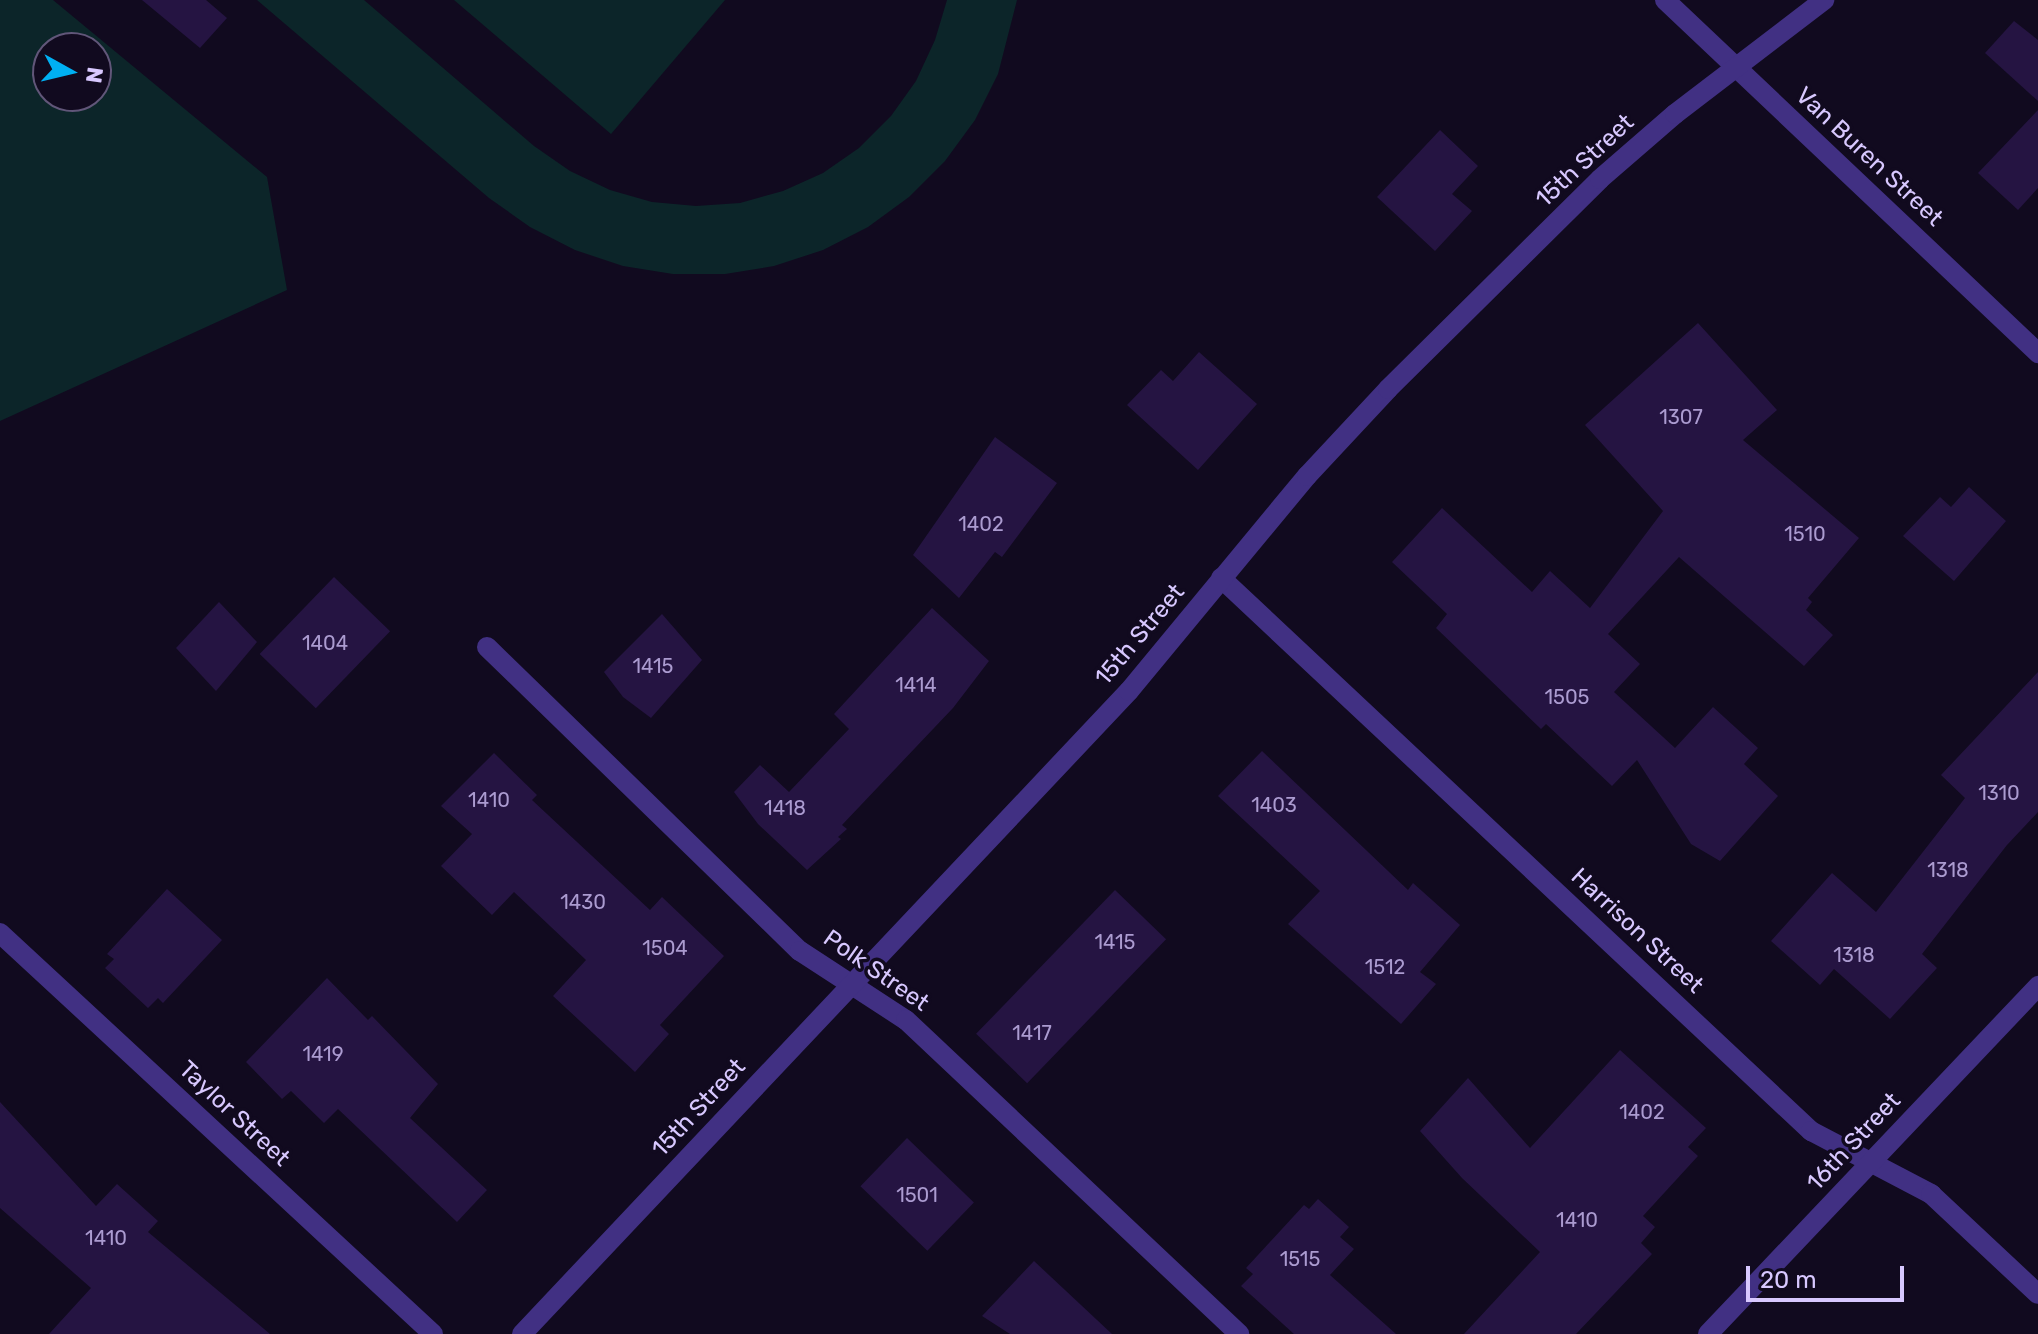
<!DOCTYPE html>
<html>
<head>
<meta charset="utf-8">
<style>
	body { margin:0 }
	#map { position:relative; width:2038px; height:1334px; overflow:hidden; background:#110a1f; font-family:Rubik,sans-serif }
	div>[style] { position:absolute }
	.green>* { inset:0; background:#0c2529 }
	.building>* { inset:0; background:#251442; transform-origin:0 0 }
	.minor>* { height:20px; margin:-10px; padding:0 10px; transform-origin:10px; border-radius:10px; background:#413083 }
	.tertiary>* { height:20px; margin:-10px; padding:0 10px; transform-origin:10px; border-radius:10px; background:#413083 }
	span { translate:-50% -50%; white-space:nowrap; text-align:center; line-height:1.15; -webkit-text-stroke:7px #110a1f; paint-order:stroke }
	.number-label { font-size:20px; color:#ab9bd0 }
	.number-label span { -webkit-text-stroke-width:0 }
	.street-label { font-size:24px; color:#d8c8ff }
	.north { position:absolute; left:32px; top:32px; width:80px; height:80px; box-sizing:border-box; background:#110a1f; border:2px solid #615679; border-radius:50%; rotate:98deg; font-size:22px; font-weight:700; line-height:32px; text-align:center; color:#d8c8ff }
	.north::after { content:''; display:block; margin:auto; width:28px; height:36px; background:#00b0f3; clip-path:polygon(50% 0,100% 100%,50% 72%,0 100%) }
	.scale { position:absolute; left:1746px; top:1266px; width:158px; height:36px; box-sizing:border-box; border:4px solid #d8c8ff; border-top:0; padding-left:10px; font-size:24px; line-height:28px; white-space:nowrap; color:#d8c8ff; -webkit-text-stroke:6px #110a1f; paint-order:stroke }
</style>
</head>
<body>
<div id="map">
	<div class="green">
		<i style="clip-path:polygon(evenodd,0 0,53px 0,267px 177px,287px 290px,0 421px,0 0,48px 48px,96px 48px,96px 96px,48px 96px,48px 48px)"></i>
		<i style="clip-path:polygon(257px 0,364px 0,534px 146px,570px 171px,610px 190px,652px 202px,696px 206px,740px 203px,783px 191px,823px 173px,859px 148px,891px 116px,916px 81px,935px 40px,947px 0,1017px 0,998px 74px,975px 120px,945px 161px,909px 197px,868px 227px,823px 250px,774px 266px,725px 274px,673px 274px,623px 266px,575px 250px,530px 227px,489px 198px)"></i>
		<i style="clip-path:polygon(454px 0,725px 0,611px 134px)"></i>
	</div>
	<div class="building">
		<i style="clip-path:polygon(142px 0,206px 0,227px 18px,200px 48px)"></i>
		<i style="clip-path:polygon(2014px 21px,2038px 40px,2038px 101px,1985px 53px)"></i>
		<i style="clip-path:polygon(2038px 110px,2038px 188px,2018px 210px,1978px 173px)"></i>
		<i style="clip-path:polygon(1440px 130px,1478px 166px,1452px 194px,1472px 211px,1435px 251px,1377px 197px)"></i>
		<i style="clip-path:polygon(1698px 323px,1777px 410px,1743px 440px,1859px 538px,1808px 598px,1812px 602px,1806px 610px,1833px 635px,1804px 666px,1679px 557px,1608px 634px,1640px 664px,1614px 692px,1675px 748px,1713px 707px,1758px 748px,1744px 764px,1778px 796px,1720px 861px,1691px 844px,1637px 760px,1612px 786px,1546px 724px,1541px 729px,1436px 628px,1447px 614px,1392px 562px,1442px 508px,1532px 592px,1550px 571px,1590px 608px,1663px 511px,1585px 425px)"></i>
		<i style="clip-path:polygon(1199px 352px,1257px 404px,1198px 470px,1127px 405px,1161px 370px,1173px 381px)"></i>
		<i style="clip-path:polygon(995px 437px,1057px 483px,1002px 557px,995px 552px,959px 598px,913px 555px)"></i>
		<i style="clip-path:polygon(1969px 487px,2006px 521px,1954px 581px,1903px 536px,1940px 497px,1951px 507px)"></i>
		<i style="left:334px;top:577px;width:78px;height:107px;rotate:44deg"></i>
		<i style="clip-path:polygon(219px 602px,257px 642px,216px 691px,176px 648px)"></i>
		<i style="clip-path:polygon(932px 608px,989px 661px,953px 708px,842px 825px,847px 829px,838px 837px,841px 839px,807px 870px,758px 824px,734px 792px,760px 765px,789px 792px,849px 729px,834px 714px)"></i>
		<i style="clip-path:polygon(662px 614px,702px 660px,651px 718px,623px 697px,604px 672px)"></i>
		<i style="clip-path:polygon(2038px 672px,2038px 812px,2007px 845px,1922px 954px,1937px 968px,1890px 1019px,1834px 969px,1820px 985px,1771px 941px,1832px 873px,1876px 912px,1965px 798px,1941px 775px)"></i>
		<i style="clip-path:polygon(1262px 751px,1408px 890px,1413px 883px,1460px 925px,1420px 972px,1436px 984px,1401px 1024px,1288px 924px,1320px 891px,1218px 796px)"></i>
		<i style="clip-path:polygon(494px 753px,537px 795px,532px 800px,650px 910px,662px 897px,724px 956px,660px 1025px,669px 1034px,635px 1072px,553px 996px,586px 960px,514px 892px,492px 915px,441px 866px,472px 834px,441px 806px)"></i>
		<i style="clip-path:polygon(167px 889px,222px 940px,163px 1003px,158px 998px,148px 1008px,105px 968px,114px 959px,107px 954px)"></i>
		<i style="left:1115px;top:890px;width:71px;height:200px;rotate:44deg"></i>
		<i style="clip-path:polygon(327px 978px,368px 1020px,372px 1016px,438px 1084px,410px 1118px,487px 1190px,457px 1222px,338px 1109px,324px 1123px,291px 1091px,282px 1099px,246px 1062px)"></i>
		<i style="clip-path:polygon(1620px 1050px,1706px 1128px,1688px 1147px,1698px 1156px,1643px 1216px,1655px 1227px,1641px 1243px,1652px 1254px,1576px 1334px,1464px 1334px,1540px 1252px,1462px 1178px,1420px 1131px,1468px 1078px,1530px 1148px)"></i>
		<i style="clip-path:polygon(0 1102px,96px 1206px,117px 1184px,158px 1221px,148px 1232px,270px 1334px,49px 1334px,91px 1288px,0 1208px)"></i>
		<i style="left:907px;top:1138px;width:93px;height:67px;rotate:44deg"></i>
		<i style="clip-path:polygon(1318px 1199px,1349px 1227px,1340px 1237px,1354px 1249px,1330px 1275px,1396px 1334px,1294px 1334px,1241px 1286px,1253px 1274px,1246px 1268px,1304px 1205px,1309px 1209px)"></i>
		<i style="clip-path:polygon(1034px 1261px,1112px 1334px,1010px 1334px,982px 1316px)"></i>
	</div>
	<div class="minor">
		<i style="left:1665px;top:0;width:514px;rotate:43.42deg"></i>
		<i style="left:1221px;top:578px;width:809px;rotate:43.15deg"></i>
		<i style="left:1811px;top:1131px;width:136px;rotate:27.7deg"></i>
		<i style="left:1931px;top:1194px;width:146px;rotate:43.1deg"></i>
		<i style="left:487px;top:647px;width:436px;rotate:44.2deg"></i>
		<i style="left:800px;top:951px;width:126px;rotate:33.1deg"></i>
		<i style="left:906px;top:1020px;width:458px;rotate:43.3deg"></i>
		<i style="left:0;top:933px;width:590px;rotate:42.8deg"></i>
		<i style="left:1708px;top:1334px;width:480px;rotate:-46.5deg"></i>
	</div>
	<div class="tertiary">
		<i style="left:522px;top:1334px;width:884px;rotate:-46.65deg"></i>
		<i style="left:1129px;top:691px;width:279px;rotate:-50.4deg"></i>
		<i style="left:1307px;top:476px;width:119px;rotate:-47deg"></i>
		<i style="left:1388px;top:389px;width:298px;rotate:-44.7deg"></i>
		<i style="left:1600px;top:179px;width:99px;rotate:-40.9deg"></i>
		<i style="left:1675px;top:114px;width:188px;rotate:-37.4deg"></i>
	</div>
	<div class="number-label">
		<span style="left:1681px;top:417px">1307</span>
		<span style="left:981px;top:524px">1402</span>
		<span style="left:1805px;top:534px">1510</span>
		<span style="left:325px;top:643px">1404</span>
		<span style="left:653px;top:666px">1415</span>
		<span style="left:916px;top:685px">1414</span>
		<span style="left:1567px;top:697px">1505</span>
		<span style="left:1999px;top:793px">1310</span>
		<span style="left:489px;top:800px">1410</span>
		<span style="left:1274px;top:805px">1403</span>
		<span style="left:785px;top:808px">1418</span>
		<span style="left:1948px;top:870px">1318</span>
		<span style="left:583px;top:902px">1430</span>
		<span style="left:1115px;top:942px">1415</span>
		<span style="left:665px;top:948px">1504</span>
		<span style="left:1854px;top:955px">1318</span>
		<span style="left:1385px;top:967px">1512</span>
		<span style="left:1032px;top:1033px">1417</span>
		<span style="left:323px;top:1054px">1419</span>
		<span style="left:1642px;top:1112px">1402</span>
		<span style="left:917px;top:1195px">1501</span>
		<span style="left:1577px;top:1220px">1410</span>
		<span style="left:106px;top:1238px">1410</span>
		<span style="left:1300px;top:1259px">1515</span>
	</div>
	<div class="street-label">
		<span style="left:1869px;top:157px;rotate:43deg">Van Buren Street</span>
		<span style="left:1585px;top:161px;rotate:-43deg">15th Street</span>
		<span style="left:1140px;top:635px;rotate:-50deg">15th Street</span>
		<span style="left:1637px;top:931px;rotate:43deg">Harrison Street</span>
		<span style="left:876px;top:971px;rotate:35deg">Polk Street</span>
		<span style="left:699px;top:1108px;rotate:-47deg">15th Street</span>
		<span style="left:234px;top:1114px;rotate:43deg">Taylor Street</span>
		<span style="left:1854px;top:1142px;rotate:-47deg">16th Street</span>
	</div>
	<div class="north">N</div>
	<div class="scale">20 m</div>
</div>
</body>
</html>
